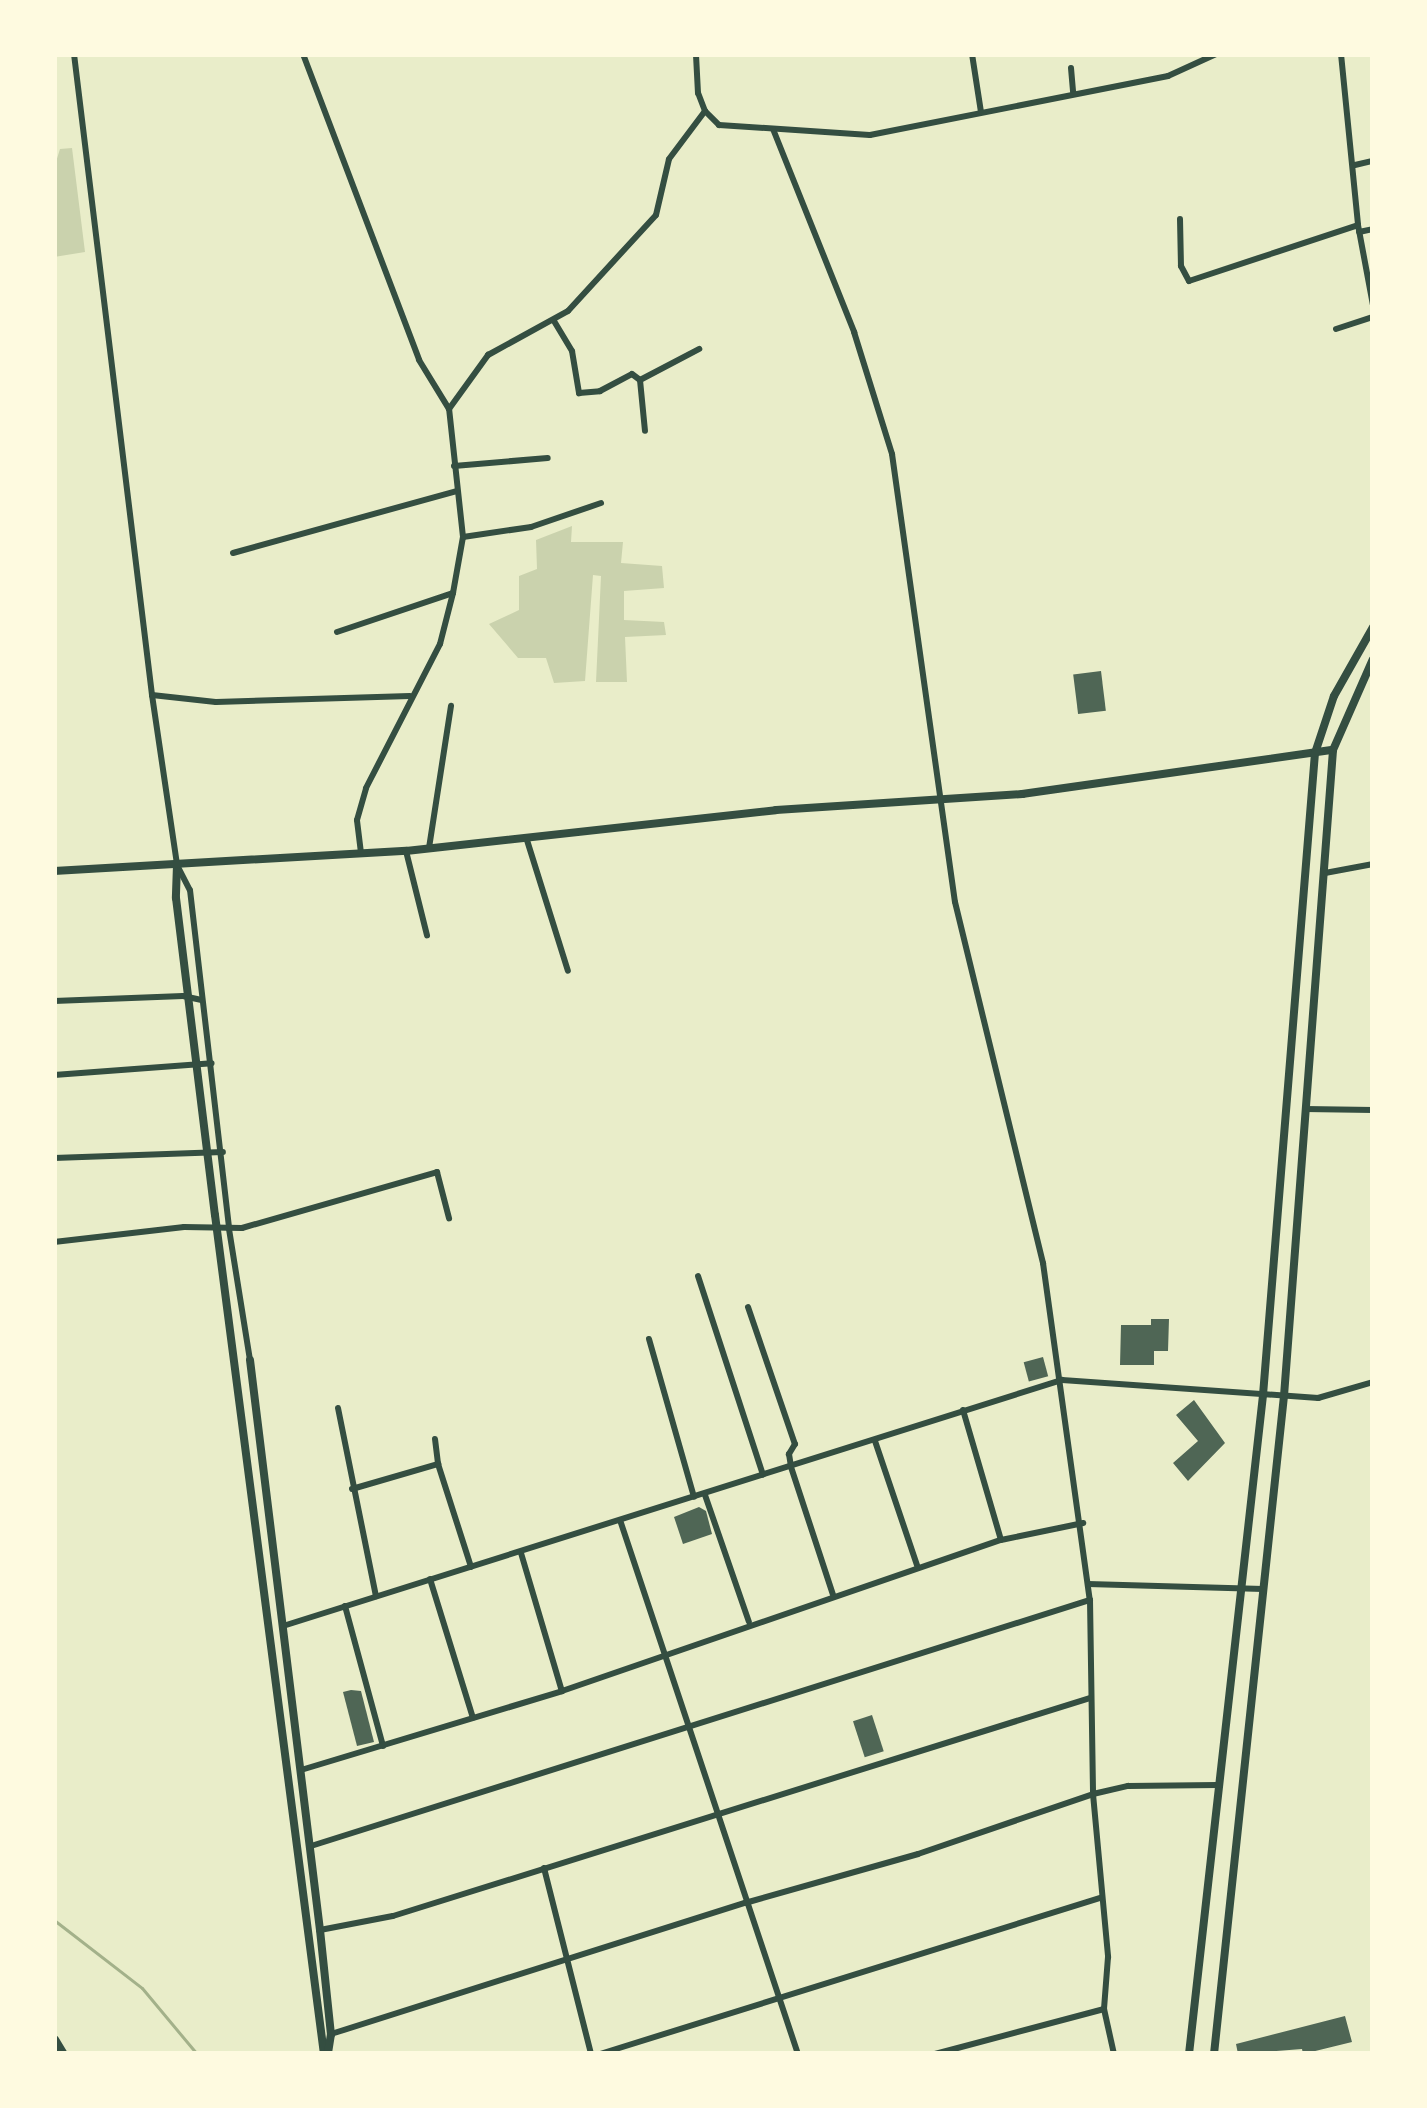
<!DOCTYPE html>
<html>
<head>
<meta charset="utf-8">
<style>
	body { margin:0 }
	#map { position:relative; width:1427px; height:2108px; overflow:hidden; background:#e9edc9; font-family:Barlow,sans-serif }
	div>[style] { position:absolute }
	.green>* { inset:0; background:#cad2ad }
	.stream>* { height:3px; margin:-1.5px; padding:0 1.5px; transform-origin:1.5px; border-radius:1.5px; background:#a3b18a }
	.building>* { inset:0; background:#4f6655; transform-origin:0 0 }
	.minor>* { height:6px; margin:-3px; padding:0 3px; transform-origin:3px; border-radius:3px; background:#344e41 }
	.tertiary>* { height:8px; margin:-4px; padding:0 4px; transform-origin:4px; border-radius:4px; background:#344e41 }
	.secondary>* { height:8px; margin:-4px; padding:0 4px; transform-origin:4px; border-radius:4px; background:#344e41 }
	.trunk>* { height:9px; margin:-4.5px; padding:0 4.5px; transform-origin:4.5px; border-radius:4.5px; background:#344e41 }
	span { translate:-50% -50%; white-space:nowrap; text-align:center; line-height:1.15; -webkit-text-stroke:10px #fefae0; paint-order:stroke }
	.frame { position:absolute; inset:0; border:57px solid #fefae0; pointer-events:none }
</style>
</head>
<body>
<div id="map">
	<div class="green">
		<i style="clip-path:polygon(72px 148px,85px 252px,54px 257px,54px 168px,60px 149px)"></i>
		<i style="clip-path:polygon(572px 526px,571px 542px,623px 542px,621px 563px,662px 566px,664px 588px,624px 591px,624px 620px,664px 622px,666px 635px,625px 637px,627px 682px,596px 682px,601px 576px,593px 575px,585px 681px,554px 683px,546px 658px,518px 658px,489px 624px,519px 610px,519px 576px,537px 569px,536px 540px)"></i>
	</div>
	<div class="stream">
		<i style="left:54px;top:1920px;width:111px;rotate:37.7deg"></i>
		<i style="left:142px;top:1988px;width:86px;rotate:50.2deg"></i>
	</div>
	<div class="building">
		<i style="left:1101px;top:671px;width:40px;height:28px;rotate:83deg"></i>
		<i style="clip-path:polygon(1151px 1319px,1169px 1319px,1168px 1351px,1154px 1351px,1154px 1365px,1120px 1365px,1121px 1325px,1151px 1325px)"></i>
		<i style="left:1043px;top:1357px;width:20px;height:20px;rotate:75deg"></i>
		<i style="clip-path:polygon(1194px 1400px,1225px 1443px,1188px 1481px,1173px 1463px,1198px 1441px,1176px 1415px)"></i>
		<i style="clip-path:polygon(699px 1507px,706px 1511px,712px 1534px,683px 1544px,674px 1517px)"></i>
		<i style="clip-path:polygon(351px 1690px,361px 1691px,374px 1742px,357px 1746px,343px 1692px)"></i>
		<i style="left:872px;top:1715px;width:38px;height:20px;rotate:72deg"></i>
		<i style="clip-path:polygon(1345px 2016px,1352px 2042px,1303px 2054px,1302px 2049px,1238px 2054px,1236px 2044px)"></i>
	</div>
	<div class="minor">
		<i style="left:74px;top:54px;width:646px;rotate:83.06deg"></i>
		<i style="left:152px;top:695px;width:172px;rotate:81.6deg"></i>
		<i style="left:177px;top:865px;width:28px;rotate:63deg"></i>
		<i style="left:190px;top:890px;width:341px;rotate:83.4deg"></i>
		<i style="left:229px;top:1229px;width:133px;rotate:80.9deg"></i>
		<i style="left:303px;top:54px;width:327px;rotate:69.2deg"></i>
		<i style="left:419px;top:360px;width:57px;rotate:58.5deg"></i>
		<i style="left:972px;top:54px;width:59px;rotate:81.2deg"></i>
		<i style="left:1341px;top:54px;width:172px;rotate:84.3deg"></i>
		<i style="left:1358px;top:225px;width:81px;rotate:79.4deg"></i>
		<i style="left:1071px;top:68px;width:25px;rotate:85deg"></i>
		<i style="left:705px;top:111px;width:20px;rotate:45deg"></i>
		<i style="left:719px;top:125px;width:151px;rotate:3.8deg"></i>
		<i style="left:870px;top:135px;width:304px;rotate:-11.2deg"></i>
		<i style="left:1168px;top:76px;width:53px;rotate:-24.6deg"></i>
		<i style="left:773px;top:129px;width:219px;rotate:68.2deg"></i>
		<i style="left:854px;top:332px;width:128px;rotate:72.7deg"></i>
		<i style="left:892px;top:454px;width:452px;rotate:82deg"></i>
		<i style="left:955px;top:902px;width:372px;rotate:76.3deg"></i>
		<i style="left:1043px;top:1263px;width:340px;rotate:82.1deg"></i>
		<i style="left:1090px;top:1600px;width:194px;rotate:89.1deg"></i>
		<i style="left:1093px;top:1794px;width:164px;rotate:84.7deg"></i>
		<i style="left:1108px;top:1957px;width:52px;rotate:94.4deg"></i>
		<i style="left:1104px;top:2009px;width:46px;rotate:77.5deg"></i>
		<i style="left:1355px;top:165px;width:18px;rotate:-13deg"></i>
		<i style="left:1180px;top:219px;width:47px;rotate:88.8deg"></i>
		<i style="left:1181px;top:266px;width:17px;rotate:62deg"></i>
		<i style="left:1189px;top:281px;width:178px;rotate:-18.3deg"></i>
		<i style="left:1359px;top:232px;width:14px;rotate:-12deg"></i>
		<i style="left:554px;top:321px;width:35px;rotate:59deg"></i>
		<i style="left:572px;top:351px;width:43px;rotate:80.5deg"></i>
		<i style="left:579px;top:393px;width:21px;rotate:-5deg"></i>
		<i style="left:600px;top:391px;width:36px;rotate:-28deg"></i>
		<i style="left:632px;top:374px;width:10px;rotate:37deg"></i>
		<i style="left:640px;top:380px;width:51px;rotate:84.4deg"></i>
		<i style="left:1336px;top:329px;width:39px;rotate:-18deg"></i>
		<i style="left:640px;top:380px;width:67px;rotate:-27.7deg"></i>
		<i style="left:454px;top:466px;width:94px;rotate:-4.9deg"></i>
		<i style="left:463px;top:537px;width:69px;rotate:-8.4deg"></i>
		<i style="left:531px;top:527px;width:74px;rotate:-18.9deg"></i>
		<i style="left:233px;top:553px;width:231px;rotate:-15.5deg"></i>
		<i style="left:337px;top:632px;width:122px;rotate:-18.6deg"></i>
		<i style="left:453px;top:593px;width:57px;rotate:-79.9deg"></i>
		<i style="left:463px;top:537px;width:129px;rotate:-96.2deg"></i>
		<i style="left:449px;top:409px;width:67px;rotate:-54.2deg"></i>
		<i style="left:488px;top:355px;width:91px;rotate:-28.8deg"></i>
		<i style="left:568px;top:311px;width:130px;rotate:-47.5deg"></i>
		<i style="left:656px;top:215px;width:57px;rotate:-76.9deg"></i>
		<i style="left:669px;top:159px;width:60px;rotate:-53.1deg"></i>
		<i style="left:705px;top:111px;width:19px;rotate:-111deg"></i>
		<i style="left:698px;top:93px;width:39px;rotate:-93deg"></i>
		<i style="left:152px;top:695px;width:64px;rotate:6.2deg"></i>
		<i style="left:216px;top:702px;width:194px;rotate:-1.8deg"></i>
		<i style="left:526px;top:837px;width:140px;rotate:72.6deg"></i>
		<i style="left:429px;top:848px;width:144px;rotate:-81.2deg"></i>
		<i style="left:406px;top:851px;width:87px;rotate:76deg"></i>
		<i style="left:361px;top:853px;width:33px;rotate:-97deg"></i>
		<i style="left:357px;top:820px;width:33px;rotate:-74deg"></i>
		<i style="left:366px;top:788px;width:162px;rotate:-62.8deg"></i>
		<i style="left:440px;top:644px;width:53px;rotate:-75.7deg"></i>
		<i style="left:1325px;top:873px;width:49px;rotate:-10.6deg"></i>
		<i style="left:54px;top:1001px;width:129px;rotate:-2.2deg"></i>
		<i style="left:183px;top:996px;width:19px;rotate:12deg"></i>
		<i style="left:54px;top:1075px;width:158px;rotate:-4.3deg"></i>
		<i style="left:1305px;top:1109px;width:68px;rotate:0.8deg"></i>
		<i style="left:54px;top:1158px;width:169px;rotate:-2deg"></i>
		<i style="left:54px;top:1242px;width:131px;rotate:-6.6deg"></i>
		<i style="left:184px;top:1227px;width:58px;rotate:1deg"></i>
		<i style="left:242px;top:1228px;width:203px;rotate:-16deg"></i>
		<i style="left:437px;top:1172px;width:48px;rotate:75.4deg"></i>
		<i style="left:698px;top:1276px;width:209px;rotate:71.9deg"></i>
		<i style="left:748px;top:1307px;width:145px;rotate:71.1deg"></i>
		<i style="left:795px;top:1444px;width:12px;rotate:121deg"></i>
		<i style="left:789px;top:1454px;width:13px;rotate:81deg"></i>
		<i style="left:791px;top:1467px;width:135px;rotate:71.8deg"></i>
		<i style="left:649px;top:1339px;width:164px;rotate:74.1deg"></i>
		<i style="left:338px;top:1408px;width:192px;rotate:78.6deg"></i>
		<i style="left:963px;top:1410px;width:135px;rotate:73.7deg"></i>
		<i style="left:435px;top:1439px;width:25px;rotate:83deg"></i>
		<i style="left:875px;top:1441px;width:134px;rotate:71.3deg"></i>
		<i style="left:352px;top:1489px;width:90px;rotate:-16.2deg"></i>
		<i style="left:438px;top:1464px;width:108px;rotate:72.2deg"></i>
		<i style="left:705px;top:1495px;width:134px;rotate:70.9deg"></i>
		<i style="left:620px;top:1520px;width:563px;rotate:71.57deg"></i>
		<i style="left:521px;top:1553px;width:144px;rotate:73.5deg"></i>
		<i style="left:430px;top:1579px;width:145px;rotate:72.8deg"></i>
		<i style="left:1088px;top:1584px;width:175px;rotate:1.6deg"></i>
		<i style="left:345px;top:1606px;width:145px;rotate:74.8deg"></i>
		<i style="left:283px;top:1626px;width:817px;rotate:-17.53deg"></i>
		<i style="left:1062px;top:1380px;width:257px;rotate:4deg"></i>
		<i style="left:1318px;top:1398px;width:57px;rotate:-16.2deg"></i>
		<i style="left:301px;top:1770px;width:273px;rotate:-16.8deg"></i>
		<i style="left:562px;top:1691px;width:464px;rotate:-19deg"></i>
		<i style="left:1001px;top:1540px;width:84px;rotate:-11.7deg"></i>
		<i style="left:311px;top:1846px;width:817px;rotate:-17.53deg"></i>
		<i style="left:544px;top:1868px;width:192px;rotate:75.8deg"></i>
		<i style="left:320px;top:1930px;width:74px;rotate:-10.9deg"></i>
		<i style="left:393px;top:1916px;width:730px;rotate:-17.37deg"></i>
		<i style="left:331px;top:2034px;width:434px;rotate:-17.6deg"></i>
		<i style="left:745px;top:1903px;width:180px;rotate:-15.8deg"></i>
		<i style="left:918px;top:1854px;width:185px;rotate:-18.9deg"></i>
		<i style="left:1093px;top:1794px;width:36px;rotate:-13deg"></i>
		<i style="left:1128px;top:1786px;width:89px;rotate:-0.6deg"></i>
		<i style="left:600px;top:2054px;width:524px;rotate:-17.33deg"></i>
		<i style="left:935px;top:2054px;width:175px;rotate:-14.9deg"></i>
	</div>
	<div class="tertiary">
		<i style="left:177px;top:865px;width:33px;rotate:92deg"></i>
		<i style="left:176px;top:898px;width:319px;rotate:83deg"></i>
		<i style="left:215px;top:1215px;width:846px;rotate:82.6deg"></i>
		<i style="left:54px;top:871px;width:353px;rotate:-3.3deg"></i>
		<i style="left:406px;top:851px;width:372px;rotate:-6.3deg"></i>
		<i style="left:776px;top:810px;width:247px;rotate:-3.7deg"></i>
		<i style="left:1022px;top:794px;width:314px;rotate:-8.1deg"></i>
		<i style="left:250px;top:1360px;width:574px;rotate:83deg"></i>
		<i style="left:320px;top:1930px;width:105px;rotate:84deg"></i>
		<i style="left:331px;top:2034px;width:20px;rotate:99deg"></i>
	</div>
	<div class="secondary">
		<i style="left:1189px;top:2054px;width:663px;rotate:-83.59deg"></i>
		<i style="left:1263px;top:1395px;width:644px;rotate:-85.37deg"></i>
		<i style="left:1315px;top:753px;width:60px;rotate:-71.6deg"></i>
		<i style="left:1334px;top:696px;width:79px;rotate:-60.5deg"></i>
		<i style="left:1214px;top:2054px;width:662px;rotate:-83.93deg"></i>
		<i style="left:1284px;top:1396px;width:648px;rotate:-85.66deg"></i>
		<i style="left:1333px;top:750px;width:99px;rotate:-66.3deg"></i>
	</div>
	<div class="trunk">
		<i style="left:54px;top:2039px;width:17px;rotate:59deg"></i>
	</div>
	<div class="frame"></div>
</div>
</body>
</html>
